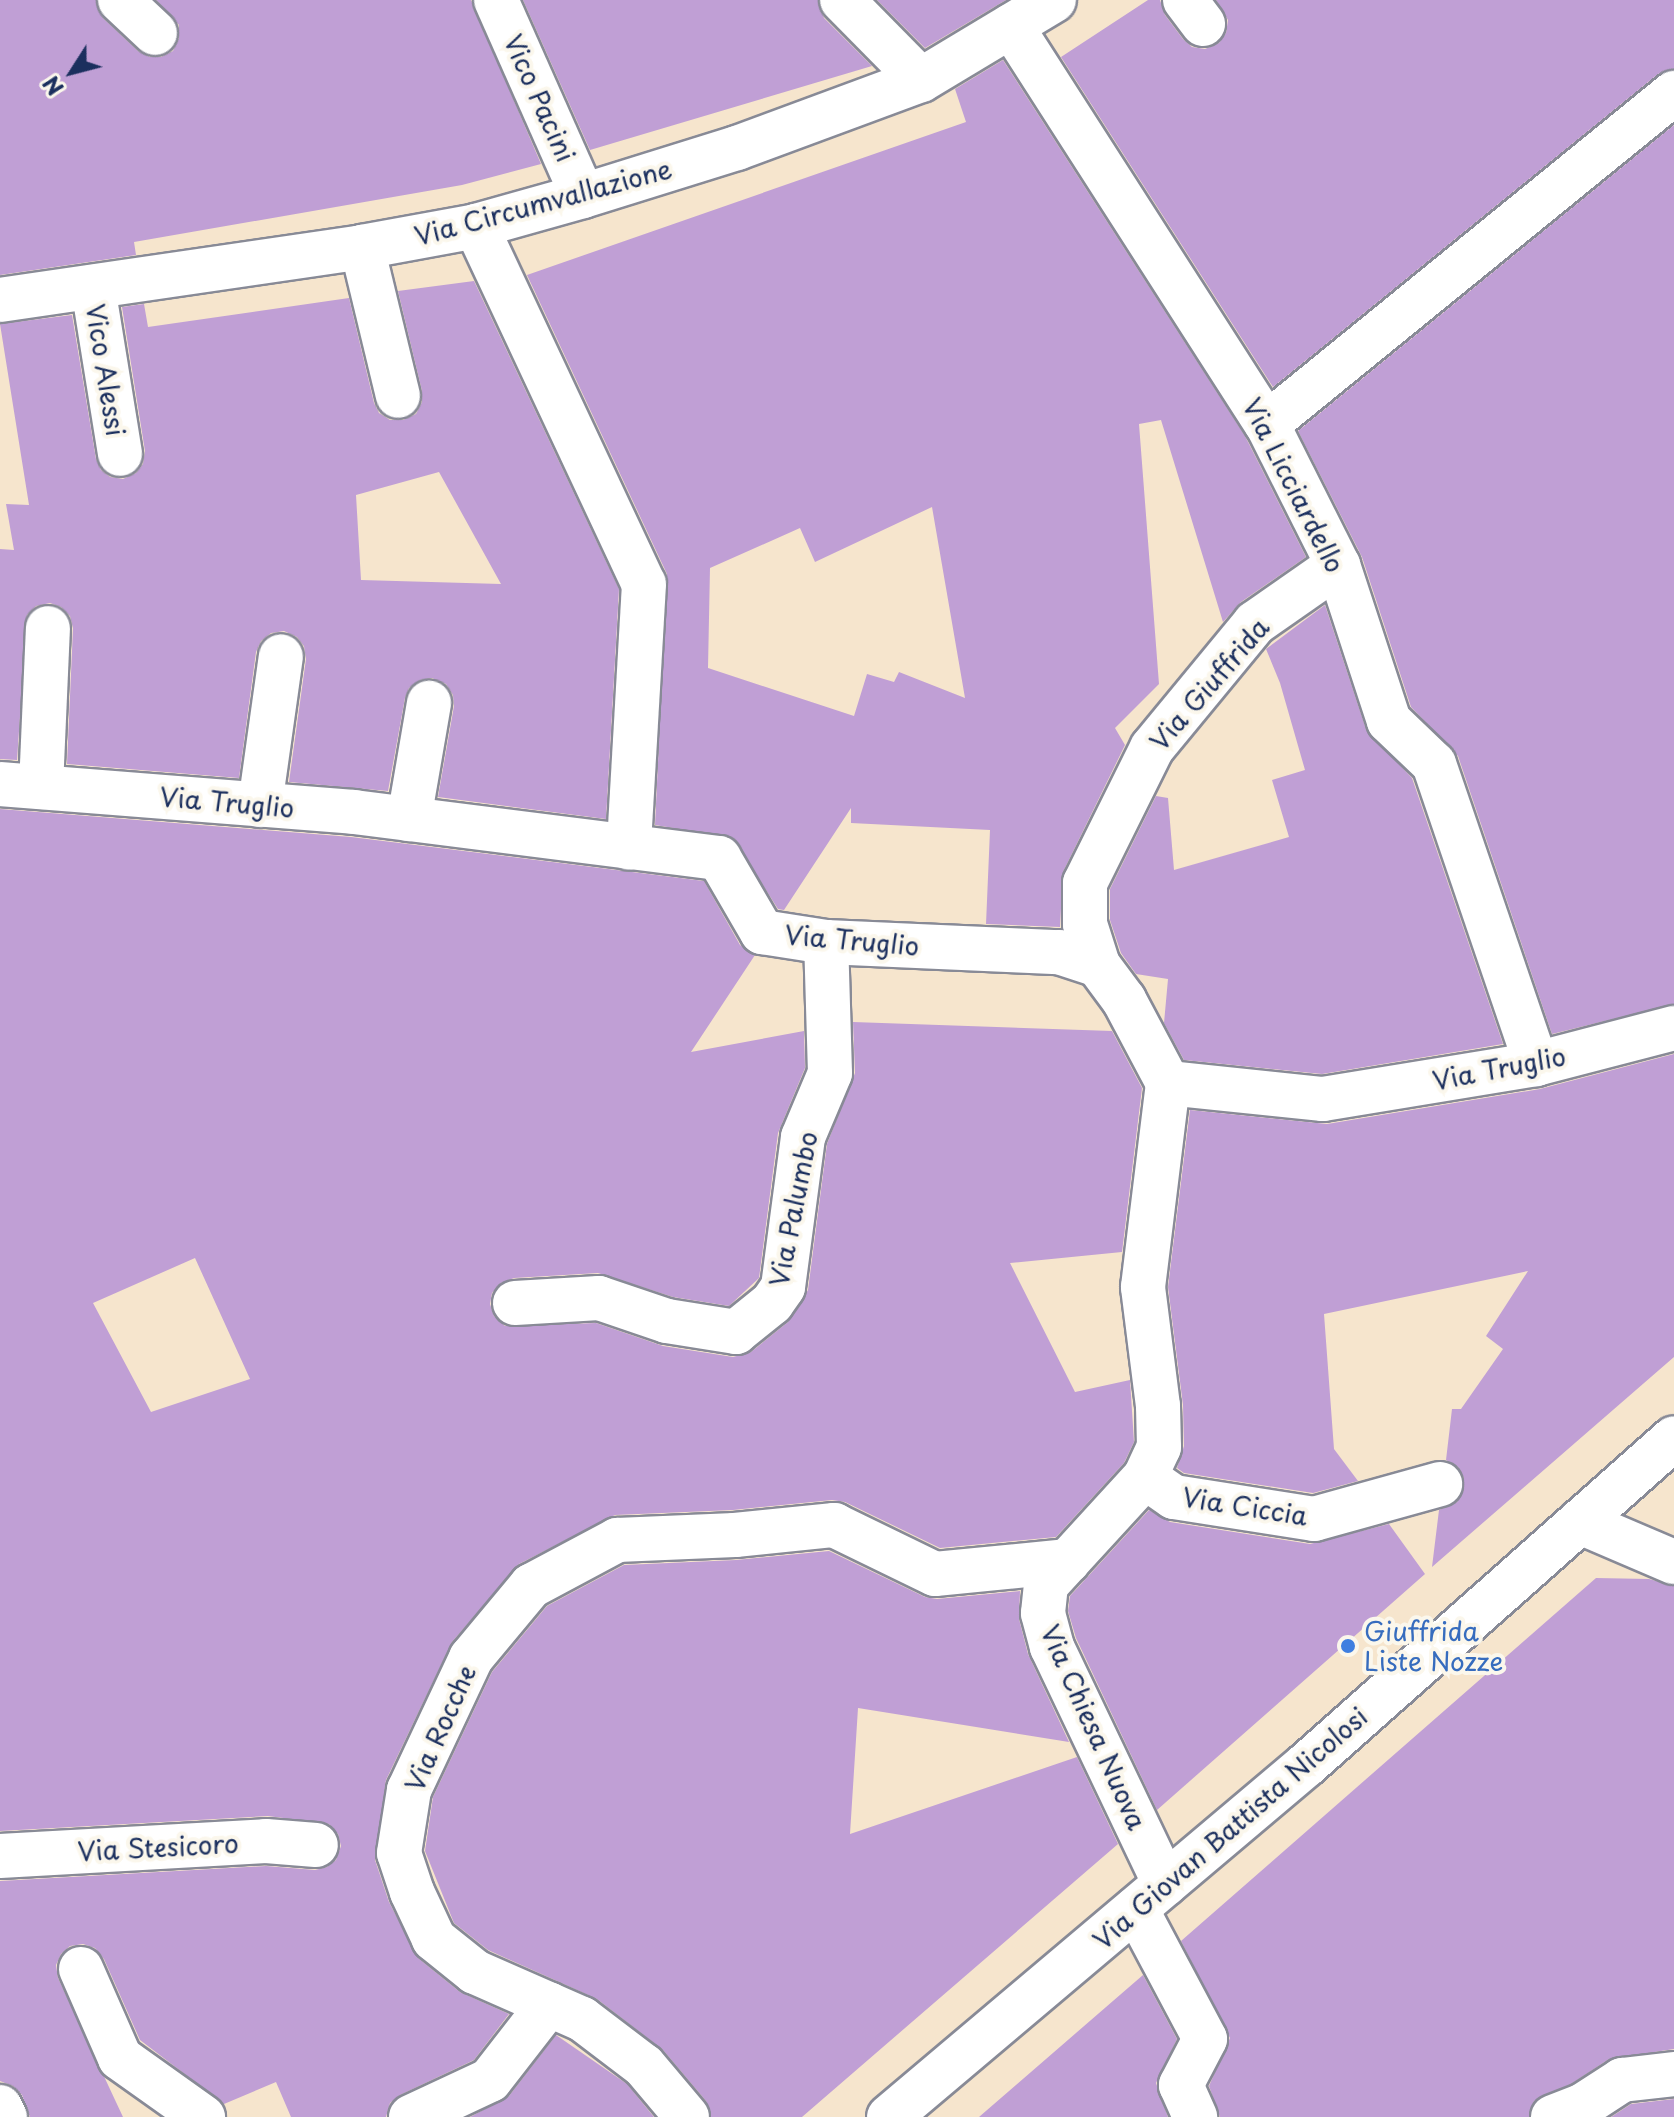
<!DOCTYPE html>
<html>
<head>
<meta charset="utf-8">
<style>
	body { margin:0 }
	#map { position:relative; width:1674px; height:2117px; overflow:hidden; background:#f6e5cd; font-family:"Playpen Sans",sans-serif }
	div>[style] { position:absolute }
	.building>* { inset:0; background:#c09fd5 }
	.roads { filter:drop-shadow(2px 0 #888a96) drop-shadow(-2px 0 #888a96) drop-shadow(0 2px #888a96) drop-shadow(0 -2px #888a96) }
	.minor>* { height:44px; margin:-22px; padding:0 22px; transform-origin:22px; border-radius:22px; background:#fff }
	.dots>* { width:22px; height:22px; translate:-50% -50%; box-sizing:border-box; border:4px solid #fbf7ec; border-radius:50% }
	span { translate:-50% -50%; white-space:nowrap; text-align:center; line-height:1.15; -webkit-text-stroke:8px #fbf7ec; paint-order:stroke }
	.street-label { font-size:26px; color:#1b2f5e }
	.shop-label { font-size:26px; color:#366cbe }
	.left { translate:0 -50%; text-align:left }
	.north { position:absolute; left:32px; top:32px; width:80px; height:80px; -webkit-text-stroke:6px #fbf7ec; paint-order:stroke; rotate:234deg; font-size:22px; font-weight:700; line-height:32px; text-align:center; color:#1b2f5e }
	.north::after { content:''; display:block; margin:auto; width:28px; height:36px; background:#1b2f5e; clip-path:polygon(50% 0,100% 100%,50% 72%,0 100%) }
</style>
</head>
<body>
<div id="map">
	<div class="building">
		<i style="clip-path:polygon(0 0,96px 0,103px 18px,138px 51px,150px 57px,161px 57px,173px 51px,179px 38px,179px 25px,156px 0,471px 0,541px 164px,462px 185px,134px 242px,136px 255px,0 275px)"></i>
		<i style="clip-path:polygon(523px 0,818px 0,824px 18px,872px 66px,590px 150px)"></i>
		<i style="clip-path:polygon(877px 0,1006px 0,925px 48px)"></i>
		<i style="clip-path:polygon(1148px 0,1160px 0,1165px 15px,1183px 39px,1192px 47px,1205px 49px,1219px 43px,1226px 33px,1228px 20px,1216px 0,1674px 0,1674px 69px,1658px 74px,1273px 387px,1061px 57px)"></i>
		<i style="clip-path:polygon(evenodd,1003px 60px,1245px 436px,1306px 557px,1241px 602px,1223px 622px,1161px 420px,1139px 424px,1159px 684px,1115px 728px,1125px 745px,1063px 872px,1060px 927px,986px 924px,990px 830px,851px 823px,851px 808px,784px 910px,778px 909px,733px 838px,655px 825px,667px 574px,527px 275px,966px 122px,955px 89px,1003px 60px,932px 507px,965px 698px,899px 672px,894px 682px,867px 674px,854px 716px,708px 668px,710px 568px,800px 528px,815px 562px,932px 507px)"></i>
		<i style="clip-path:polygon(1674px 125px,1674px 1004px,1552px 1034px,1458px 756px,1411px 707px,1362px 557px,1298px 431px)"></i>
		<i style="clip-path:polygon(evenodd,474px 281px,619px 589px,606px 819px,438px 797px,454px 706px,453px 695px,446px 684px,432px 678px,420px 680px,409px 688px,405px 698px,388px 791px,289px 782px,306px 659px,304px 646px,297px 637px,284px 631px,271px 633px,261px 641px,256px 652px,239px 778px,67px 764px,73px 628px,70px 616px,61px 607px,50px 603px,36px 606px,27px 615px,17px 760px,0 759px,0 549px,14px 550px,6px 504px,29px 505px,0 324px,72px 315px,96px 459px,101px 470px,110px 477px,123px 479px,136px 473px,143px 464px,145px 451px,122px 307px,144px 304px,148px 327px,349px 298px,374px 403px,379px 413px,390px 420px,403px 420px,416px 414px,422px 402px,422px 391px,398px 291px,474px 281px,439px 472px,501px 584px,361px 580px,356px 495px,439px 472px)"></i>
		<i style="clip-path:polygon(1325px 605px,1366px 729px,1412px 778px,1503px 1044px,1322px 1074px,1184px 1060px,1164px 1023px,1168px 979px,1136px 974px,1121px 953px,1110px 920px,1110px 889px,1156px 796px,1168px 798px,1174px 870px,1289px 837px,1272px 780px,1305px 770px,1280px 683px,1266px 649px)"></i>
		<i style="clip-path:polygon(evenodd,0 809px,351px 837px,704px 881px,740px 945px,755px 955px,691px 1052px,804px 1031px,805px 1068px,778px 1133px,759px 1278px,729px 1306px,673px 1297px,598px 1273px,514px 1278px,501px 1283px,492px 1293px,490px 1304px,494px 1316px,505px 1326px,596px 1323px,663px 1346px,733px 1357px,751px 1352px,788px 1322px,808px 1290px,827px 1144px,855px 1073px,853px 1022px,1112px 1031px,1142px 1088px,1122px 1252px,1010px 1263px,1075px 1392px,1130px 1380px,1134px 1442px,1124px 1463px,1056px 1537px,940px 1548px,845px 1502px,832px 1500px,733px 1510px,615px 1515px,519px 1564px,452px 1642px,386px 1780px,375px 1860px,389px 1902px,418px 1958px,460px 1992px,509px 2014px,474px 2060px,400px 2095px,390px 2103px,386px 2117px,291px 2117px,276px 2082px,224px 2104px,140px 2040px,104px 1959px,95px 1948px,83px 1944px,70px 1946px,61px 1954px,56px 1965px,58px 1978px,123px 2117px,30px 2117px,22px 2095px,13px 2086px,0 2081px,0 1881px,266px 1866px,315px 1870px,327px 1867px,336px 1860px,341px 1846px,338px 1834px,329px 1824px,268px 1816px,0 1831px,0 809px,195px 1258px,250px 1379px,151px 1412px,93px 1303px,195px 1258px)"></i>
		<i style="clip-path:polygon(1674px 1054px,1674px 1357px,1432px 1567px,1439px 1510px,1457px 1502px,1464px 1489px,1464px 1478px,1458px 1467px,1446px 1460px,1452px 1409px,1461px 1409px,1503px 1349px,1486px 1336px,1528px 1271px,1324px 1314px,1334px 1449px,1358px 1481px,1313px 1493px,1184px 1473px,1177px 1468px,1184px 1446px,1183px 1405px,1168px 1287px,1190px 1110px,1327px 1124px,1540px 1089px)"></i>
		<i style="clip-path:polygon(1149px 1510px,1170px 1522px,1310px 1544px,1389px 1524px,1425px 1574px,1157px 1810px,1076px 1638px,1068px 1611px,1070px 1596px)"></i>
		<i style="clip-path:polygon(829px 1551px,925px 1597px,937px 1599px,1020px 1591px,1019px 1619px,1028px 1654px,1069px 1742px,858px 1708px,850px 1834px,1077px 1757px,1118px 1844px,802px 2117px,711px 2117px,706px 2101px,663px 2050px,597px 1999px,488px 1950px,454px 1923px,425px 1851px,433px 1797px,492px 1672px,547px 1606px,624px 1565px,736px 1560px)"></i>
		<i style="clip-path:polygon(1596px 1578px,1649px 1579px,1674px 1586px,1674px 2049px,1609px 2059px,1571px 2084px,1534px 2101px,1529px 2117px,1220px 2117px,1209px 2086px,1230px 2038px,1181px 1941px)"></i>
		<i style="clip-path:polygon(1143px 1975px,1177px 2039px,1156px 2083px,1168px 2117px,979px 2117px)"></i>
		<i style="clip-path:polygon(556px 2035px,627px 2084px,654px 2117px,470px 2117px,509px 2096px)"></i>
		<i style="clip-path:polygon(1674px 2099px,1674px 2117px,1611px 2117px,1631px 2104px)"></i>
	</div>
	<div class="roads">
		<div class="minor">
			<i style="left:120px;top:0;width:48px;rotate:43.3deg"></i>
			<i style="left:496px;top:0;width:214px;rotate:66.1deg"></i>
			<i style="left:842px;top:0;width:112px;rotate:45.4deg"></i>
			<i style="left:1185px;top:0;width:30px;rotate:53deg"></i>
			<i style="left:1011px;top:26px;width:473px;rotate:57.3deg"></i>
			<i style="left:1267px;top:424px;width:158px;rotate:63.3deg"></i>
			<i style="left:1338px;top:565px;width:164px;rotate:71.9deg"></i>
			<i style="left:1389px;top:721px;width:62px;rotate:43.7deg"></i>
			<i style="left:1434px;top:764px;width:317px;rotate:71.2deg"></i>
			<i style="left:476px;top:226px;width:395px;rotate:64.9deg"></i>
			<i style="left:644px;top:584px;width:264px;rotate:93.3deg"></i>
			<i style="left:362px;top:247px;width:153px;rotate:76.4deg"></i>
			<i style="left:93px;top:287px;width:169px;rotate:80.8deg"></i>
			<i style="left:0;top:300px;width:366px;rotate:-8.3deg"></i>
			<i style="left:362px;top:247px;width:116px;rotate:-10.4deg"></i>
			<i style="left:476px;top:226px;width:111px;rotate:-15.7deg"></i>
			<i style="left:583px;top:196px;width:161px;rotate:-17.3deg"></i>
			<i style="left:737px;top:148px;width:196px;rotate:-20.3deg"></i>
			<i style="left:921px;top:80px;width:155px;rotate:-31deg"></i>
			<i style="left:1267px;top:424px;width:525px;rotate:-39.12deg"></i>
			<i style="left:0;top:784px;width:355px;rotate:4.5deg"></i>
			<i style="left:354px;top:812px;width:368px;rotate:7.2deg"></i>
			<i style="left:719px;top:858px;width:86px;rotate:59.8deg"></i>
			<i style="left:762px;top:932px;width:65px;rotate:8.9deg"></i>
			<i style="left:826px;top:942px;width:233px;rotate:2.5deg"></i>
			<i style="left:1059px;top:952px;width:41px;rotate:18.4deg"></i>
			<i style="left:1098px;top:965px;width:44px;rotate:53.4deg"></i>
			<i style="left:1124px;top:1000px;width:94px;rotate:62.1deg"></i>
			<i style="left:41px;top:787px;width:159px;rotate:-87.5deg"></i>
			<i style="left:260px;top:805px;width:150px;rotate:-82deg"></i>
			<i style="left:409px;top:819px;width:118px;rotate:-80.2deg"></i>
			<i style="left:1098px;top:965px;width:43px;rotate:-107.6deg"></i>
			<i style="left:1085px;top:924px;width:41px;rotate:-90deg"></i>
			<i style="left:1085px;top:883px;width:151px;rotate:-63.6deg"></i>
			<i style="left:1152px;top:748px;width:162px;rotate:-50.5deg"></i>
			<i style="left:1255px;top:623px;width:101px;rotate:-34.9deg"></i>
			<i style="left:1168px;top:1083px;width:156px;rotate:5.9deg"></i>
			<i style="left:1323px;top:1099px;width:216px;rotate:-9.3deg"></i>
			<i style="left:1536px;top:1064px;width:143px;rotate:-14.6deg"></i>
			<i style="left:515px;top:1303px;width:84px;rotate:-3.4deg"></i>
			<i style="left:599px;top:1298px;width:72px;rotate:18.7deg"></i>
			<i style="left:667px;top:1321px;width:70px;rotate:9.1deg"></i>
			<i style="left:736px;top:1332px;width:46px;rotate:-38.9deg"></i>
			<i style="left:772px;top:1303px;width:19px;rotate:-55deg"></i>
			<i style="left:783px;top:1287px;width:151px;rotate:-82.4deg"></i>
			<i style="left:803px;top:1137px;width:69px;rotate:-67.1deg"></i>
			<i style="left:830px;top:1073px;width:131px;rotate:-91.7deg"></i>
			<i style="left:1145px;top:1477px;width:35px;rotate:35deg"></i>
			<i style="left:1174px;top:1497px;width:142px;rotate:8.9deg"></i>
			<i style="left:1314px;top:1519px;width:131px;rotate:-15.5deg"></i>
			<i style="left:1580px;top:1522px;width:102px;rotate:23.1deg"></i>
			<i style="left:0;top:1856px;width:266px;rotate:-3.2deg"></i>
			<i style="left:266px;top:1841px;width:50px;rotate:4.6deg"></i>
			<i style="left:1165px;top:1884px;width:263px;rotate:-115.5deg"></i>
			<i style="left:1052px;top:1647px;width:35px;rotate:-105deg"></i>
			<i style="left:1043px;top:1613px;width:28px;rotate:-84deg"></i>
			<i style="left:1046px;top:1585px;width:147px;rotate:-47.5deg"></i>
			<i style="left:1145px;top:1477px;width:33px;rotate:-65deg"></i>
			<i style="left:1159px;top:1447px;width:41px;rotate:-91.4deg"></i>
			<i style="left:1158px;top:1406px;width:120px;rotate:-97.2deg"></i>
			<i style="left:1143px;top:1287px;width:206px;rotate:-83deg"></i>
			<i style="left:1136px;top:1909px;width:147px;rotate:62deg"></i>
			<i style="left:1205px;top:2039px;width:52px;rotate:117.6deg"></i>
			<i style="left:1181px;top:2085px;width:35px;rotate:66deg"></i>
			<i style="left:81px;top:1969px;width:97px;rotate:66.3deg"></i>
			<i style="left:120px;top:2058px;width:102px;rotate:35.4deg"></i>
			<i style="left:0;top:2107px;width:11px;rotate:63deg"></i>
			<i style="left:411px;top:2117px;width:87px;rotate:-25.1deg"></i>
			<i style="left:490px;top:2080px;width:96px;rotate:-52.2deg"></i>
			<i style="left:687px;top:2117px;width:67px;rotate:-130.1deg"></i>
			<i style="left:644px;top:2066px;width:78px;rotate:-142.8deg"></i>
			<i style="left:582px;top:2019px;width:117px;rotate:-156.3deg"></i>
			<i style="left:475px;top:1972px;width:53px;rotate:-141.2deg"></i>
			<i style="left:434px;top:1939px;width:52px;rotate:-115.1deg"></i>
			<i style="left:412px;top:1892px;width:41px;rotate:-108.4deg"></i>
			<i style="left:399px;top:1853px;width:64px;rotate:-81deg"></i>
			<i style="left:409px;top:1790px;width:146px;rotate:-64.8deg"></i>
			<i style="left:471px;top:1658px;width:94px;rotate:-50.2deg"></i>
			<i style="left:531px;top:1586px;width:98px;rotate:-28.1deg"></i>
			<i style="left:617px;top:1540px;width:118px;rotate:-2.4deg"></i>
			<i style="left:735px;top:1535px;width:100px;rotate:-5.8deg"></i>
			<i style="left:834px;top:1525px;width:112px;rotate:25.9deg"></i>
			<i style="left:935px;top:1574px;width:134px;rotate:-5.6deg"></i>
			<i style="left:889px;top:2117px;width:546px;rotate:-40.17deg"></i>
			<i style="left:1306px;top:1765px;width:492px;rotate:-41.6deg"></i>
			<i style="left:1553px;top:2117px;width:31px;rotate:-21deg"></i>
			<i style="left:1582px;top:2106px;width:48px;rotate:-33deg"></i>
			<i style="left:1622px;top:2080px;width:52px;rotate:-6.6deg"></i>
		</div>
	</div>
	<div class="dots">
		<i style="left:1348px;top:1646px;background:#3f7fe0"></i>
	</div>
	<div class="street-label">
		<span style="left:540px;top:98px;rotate:66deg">Vico Pacini</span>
		<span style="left:543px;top:202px;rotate:-15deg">Via Circumvallazione</span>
		<span style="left:106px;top:370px;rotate:81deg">Vico Alessi</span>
		<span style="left:1294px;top:485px;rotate:63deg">Via Licciardello</span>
		<span style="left:1209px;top:684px;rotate:-49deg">Via Giuffrida</span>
		<span style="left:227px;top:802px;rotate:5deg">Via Truglio</span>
		<span style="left:852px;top:940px;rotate:5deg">Via Truglio</span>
		<span style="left:1499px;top:1068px;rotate:-11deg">Via Truglio</span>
		<span style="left:793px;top:1209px;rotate:-79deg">Via Palumbo</span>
		<span style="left:1245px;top:1506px;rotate:9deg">Via Ciccia</span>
		<span style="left:1094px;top:1727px;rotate:66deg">Via Chiesa Nuova</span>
		<span style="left:440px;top:1728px;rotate:-66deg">Via Rocche</span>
		<span style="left:1230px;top:1828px;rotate:-41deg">Via Giovan Battista Nicolosi</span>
		<span style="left:158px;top:1847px;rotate:-3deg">Via Stesicoro</span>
	</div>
	<div class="shop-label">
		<span class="left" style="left:1364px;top:1646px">Giuffrida<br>Liste Nozze</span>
	</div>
	<div class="north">N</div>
</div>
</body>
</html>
